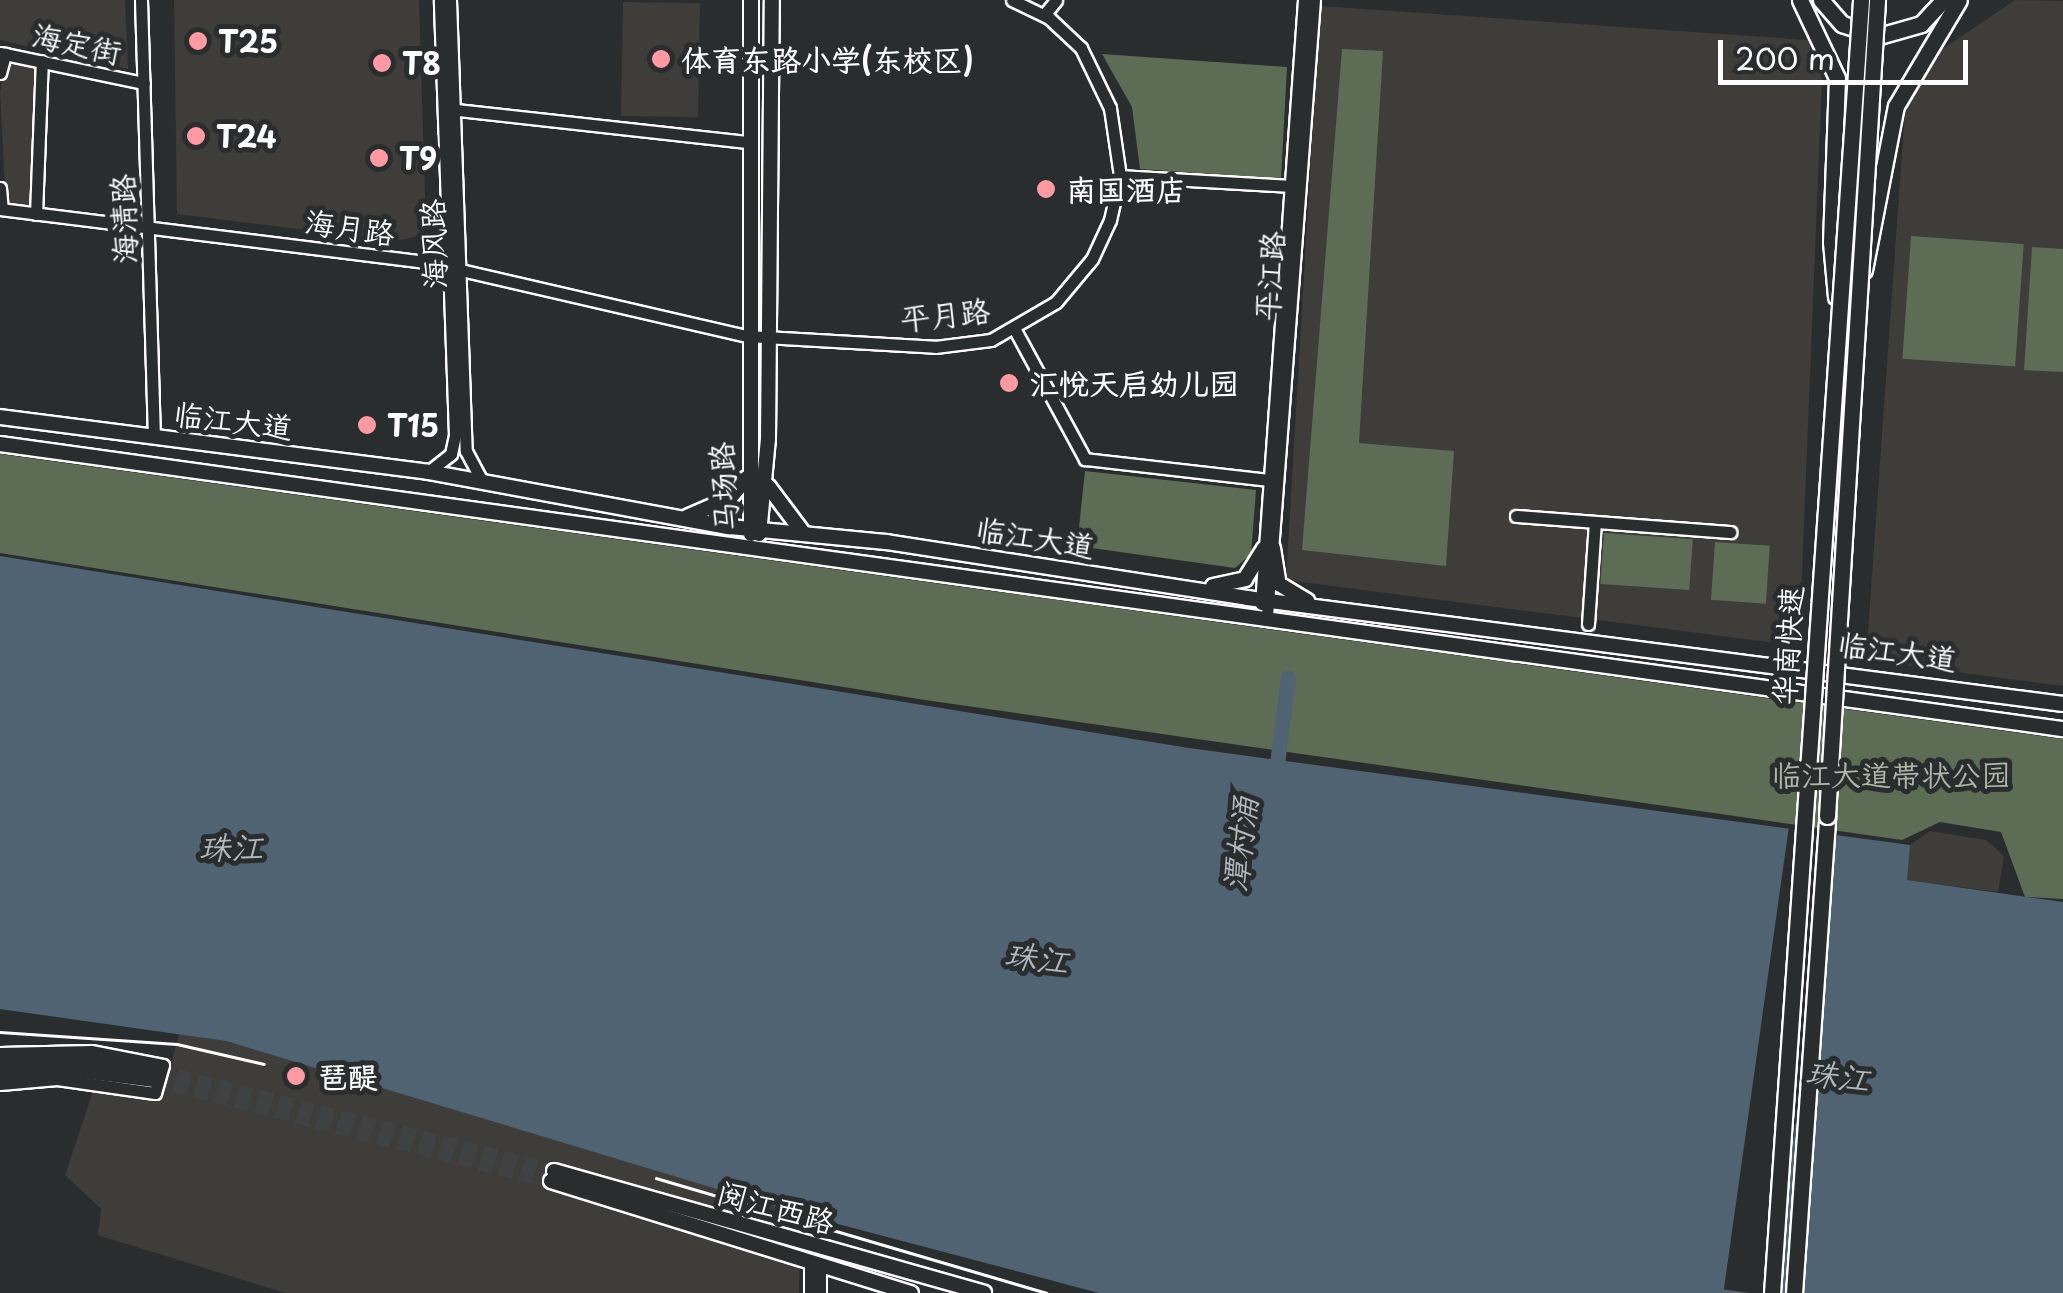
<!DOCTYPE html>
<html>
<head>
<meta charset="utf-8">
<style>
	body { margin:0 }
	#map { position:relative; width:2063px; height:1293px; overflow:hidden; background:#2a2d2e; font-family:"Playpen Sans","LXGW WenKai TC",sans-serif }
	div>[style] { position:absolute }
	.built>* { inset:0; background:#3e3d39; transform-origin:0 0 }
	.green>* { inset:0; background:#5d6c54; transform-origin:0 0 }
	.water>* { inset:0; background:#506373 }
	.pier>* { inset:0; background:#2a2d2e; transform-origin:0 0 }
	.river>* { height:15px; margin:-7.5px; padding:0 7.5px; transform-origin:7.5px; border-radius:7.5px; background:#506373 }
	.major-tunnel>* { height:14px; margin-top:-7px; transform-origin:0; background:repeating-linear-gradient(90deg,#3f4243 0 14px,transparent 0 21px) }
	.roads { filter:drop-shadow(2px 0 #fff) drop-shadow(-2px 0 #fff) drop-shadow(0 2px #fff) drop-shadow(0 -2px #fff) }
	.minor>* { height:11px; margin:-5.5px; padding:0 5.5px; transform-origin:5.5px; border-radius:5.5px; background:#2a2d2e }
	.major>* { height:14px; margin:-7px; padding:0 7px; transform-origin:7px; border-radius:7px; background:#2a2d2e }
	.highway>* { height:15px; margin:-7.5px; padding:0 7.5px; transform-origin:7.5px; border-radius:7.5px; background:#2a2d2e }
	.tram>* { height:2.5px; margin:-1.25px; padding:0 1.25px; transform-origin:1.25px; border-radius:1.25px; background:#fff }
	.bridges { filter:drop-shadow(2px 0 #fff) drop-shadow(-2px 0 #fff) drop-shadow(0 2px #fff) drop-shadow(0 -2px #fff) }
	.highway-bridge>* { height:15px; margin:-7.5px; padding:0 7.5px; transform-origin:7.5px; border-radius:7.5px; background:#2a2d2e }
	.dots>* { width:28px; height:28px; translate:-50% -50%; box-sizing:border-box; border:5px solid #2a2d2e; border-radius:50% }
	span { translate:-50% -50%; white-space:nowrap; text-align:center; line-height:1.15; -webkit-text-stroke:10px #2a2d2e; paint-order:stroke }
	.poi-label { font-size:30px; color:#fff; font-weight:700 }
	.left { translate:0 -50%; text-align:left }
	.street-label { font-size:30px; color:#fff }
	.park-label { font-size:30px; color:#aeb6aa }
	.water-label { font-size:32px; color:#b0b9c0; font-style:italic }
	.scale { position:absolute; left:1718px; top:40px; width:250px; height:45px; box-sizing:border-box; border:5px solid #fff; border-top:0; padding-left:12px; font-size:30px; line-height:35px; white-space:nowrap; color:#fff; -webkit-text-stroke:8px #2a2d2e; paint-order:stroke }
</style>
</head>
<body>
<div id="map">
	<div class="built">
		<i style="clip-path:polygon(0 0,125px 0,128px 69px,0 40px)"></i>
		<i style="clip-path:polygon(174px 0,419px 0,426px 226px,415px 237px,395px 241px,177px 214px)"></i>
		<i style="clip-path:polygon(2015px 0,2063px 1px,2063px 686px,1866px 660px,1905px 110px,1929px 58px)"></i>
		<i style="left:623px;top:2px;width:77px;height:114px;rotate:1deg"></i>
		<i style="clip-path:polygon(1320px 6px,1808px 40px,1822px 79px,1799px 646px,1286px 580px)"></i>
		<i style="clip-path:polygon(6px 58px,38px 64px,32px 209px,6px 206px,0 92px)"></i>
		<i style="clip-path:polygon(1930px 831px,1986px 840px,2004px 856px,1998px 892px,1906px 880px,1910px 845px)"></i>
		<i style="clip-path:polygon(179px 1034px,226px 1041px,522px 1126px,800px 1214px,799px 1293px,285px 1293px,98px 1235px,101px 1209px,65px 1175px,95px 1085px,163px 1095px)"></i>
	</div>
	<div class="green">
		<i style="clip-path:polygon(1342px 49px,1383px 51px,1359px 443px,1454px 451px,1446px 566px,1302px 550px)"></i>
		<i style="clip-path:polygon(1102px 54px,1287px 67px,1281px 179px,1140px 169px,1132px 107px)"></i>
		<i style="left:1911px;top:236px;width:113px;height:123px;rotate:4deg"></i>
		<i style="clip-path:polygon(2032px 247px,2063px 249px,2063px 372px,2024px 370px)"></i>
		<i style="clip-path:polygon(0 454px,2063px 739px,2063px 899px,2025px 897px,2001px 832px,1940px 822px,1902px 840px,925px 700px,0 553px)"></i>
		<i style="clip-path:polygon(1085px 471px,1256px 490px,1251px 554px,1235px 568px,1077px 546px)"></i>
		<i style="left:1604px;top:533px;width:89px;height:51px;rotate:4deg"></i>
		<i style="left:1715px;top:542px;width:55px;height:58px;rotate:4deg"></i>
	</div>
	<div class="water">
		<i style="clip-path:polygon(0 556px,1189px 748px,1910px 845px,1907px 880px,2063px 902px,2063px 1293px,1099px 1293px,800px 1214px,226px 1041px,0 1009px)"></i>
	</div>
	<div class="pier">
		<i style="left:1789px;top:826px;width:48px;height:468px;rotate:8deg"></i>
	</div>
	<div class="river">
		<i style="left:1275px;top:779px;width:102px;rotate:-82.7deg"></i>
	</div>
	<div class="major-tunnel">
		<i style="left:157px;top:1071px;width:409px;rotate:14.1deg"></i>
		<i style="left:154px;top:1080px;width:410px;rotate:14.3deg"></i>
	</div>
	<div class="roads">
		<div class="minor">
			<i style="left:141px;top:0;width:437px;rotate:88.3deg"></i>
			<i style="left:450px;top:0;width:451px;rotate:88deg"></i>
			<i style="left:466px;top:451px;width:34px;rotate:62deg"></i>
			<i style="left:1044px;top:15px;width:19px;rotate:-51deg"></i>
			<i style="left:0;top:53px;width:147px;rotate:11.8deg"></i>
			<i style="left:0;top:73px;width:20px;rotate:-75deg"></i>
			<i style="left:448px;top:109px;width:302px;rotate:6.3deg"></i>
			<i style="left:1120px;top:176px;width:175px;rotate:3.3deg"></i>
			<i style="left:0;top:188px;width:21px;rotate:85deg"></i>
			<i style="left:0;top:209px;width:429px;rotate:7.1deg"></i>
			<i style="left:426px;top:262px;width:329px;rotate:13deg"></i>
			<i style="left:747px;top:336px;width:188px;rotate:3.3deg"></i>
			<i style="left:935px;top:347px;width:56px;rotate:-7.1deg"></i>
			<i style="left:991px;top:340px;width:75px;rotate:-30.3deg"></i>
			<i style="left:1056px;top:302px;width:56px;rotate:-50.1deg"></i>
			<i style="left:1092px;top:259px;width:43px;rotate:-65.2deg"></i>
			<i style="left:1110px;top:220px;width:45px;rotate:-77.2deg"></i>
			<i style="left:1120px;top:176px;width:69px;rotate:-98.4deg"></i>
			<i style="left:1110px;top:108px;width:67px;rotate:-115.8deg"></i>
			<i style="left:1081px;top:48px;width:44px;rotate:-136.8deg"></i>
			<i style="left:1049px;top:18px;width:41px;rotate:-154.1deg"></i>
			<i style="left:36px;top:214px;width:153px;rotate:-87.8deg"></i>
			<i style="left:1015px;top:330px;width:147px;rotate:61.5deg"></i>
			<i style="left:1085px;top:459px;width:184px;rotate:6.5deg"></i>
			<i style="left:428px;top:472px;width:29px;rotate:-38deg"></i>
			<i style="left:451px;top:454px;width:19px;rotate:-78deg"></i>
			<i style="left:455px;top:435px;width:435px;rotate:-92deg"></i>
			<i style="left:1516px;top:516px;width:215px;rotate:4.3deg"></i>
			<i style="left:1261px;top:604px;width:606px;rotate:-85.93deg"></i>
			<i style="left:1267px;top:616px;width:618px;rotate:-85.64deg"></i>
			<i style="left:1588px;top:624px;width:102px;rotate:-86.1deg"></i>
			<i style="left:0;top:1053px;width:91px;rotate:-1.3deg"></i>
			<i style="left:91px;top:1051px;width:73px;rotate:11deg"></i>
			<i style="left:163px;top:1065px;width:29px;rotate:106deg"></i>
			<i style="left:155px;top:1093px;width:99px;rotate:-171.9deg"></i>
			<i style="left:57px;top:1079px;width:57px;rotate:175deg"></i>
			<i style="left:820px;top:1265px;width:28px;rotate:90deg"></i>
			<i style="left:810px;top:1293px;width:31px;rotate:-90deg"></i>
		</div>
		<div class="major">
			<i style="left:0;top:417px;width:432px;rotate:7.3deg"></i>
			<i style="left:428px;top:472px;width:306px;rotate:10.4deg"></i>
			<i style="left:729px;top:527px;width:158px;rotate:5.5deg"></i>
			<i style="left:886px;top:542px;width:365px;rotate:8.8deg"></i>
			<i style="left:1247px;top:598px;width:823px;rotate:7.4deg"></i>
			<i style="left:0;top:444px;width:2083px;rotate:7.87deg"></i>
			<i style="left:768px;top:486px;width:60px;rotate:53.1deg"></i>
			<i style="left:687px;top:517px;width:47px;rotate:-23.8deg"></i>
			<i style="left:730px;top:498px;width:26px;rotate:-50deg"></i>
			<i style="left:751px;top:534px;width:534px;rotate:-90deg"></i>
			<i style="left:759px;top:534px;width:95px;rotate:-84.6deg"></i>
			<i style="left:768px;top:439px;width:439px;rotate:-89.5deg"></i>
			<i style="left:1273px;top:548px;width:36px;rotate:81deg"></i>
			<i style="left:1279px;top:584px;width:33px;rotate:31deg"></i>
			<i style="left:1213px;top:586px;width:33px;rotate:-12deg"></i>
			<i style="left:1245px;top:579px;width:36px;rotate:-58deg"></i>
			<i style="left:0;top:1063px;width:56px;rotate:-6.1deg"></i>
			<i style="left:56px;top:1057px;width:102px;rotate:7.9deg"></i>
			<i style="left:0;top:1073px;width:58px;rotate:-4.9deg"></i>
			<i style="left:58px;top:1068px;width:97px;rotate:7.1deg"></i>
			<i style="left:554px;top:1171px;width:447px;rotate:15.8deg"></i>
			<i style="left:551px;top:1181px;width:377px;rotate:17.3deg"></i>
		</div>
		<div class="highway">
			<i style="left:1800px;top:0;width:86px;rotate:64.6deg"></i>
			<i style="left:1837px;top:78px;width:164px;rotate:92.1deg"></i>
			<i style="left:1831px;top:242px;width:55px;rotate:84.8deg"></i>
			<i style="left:1821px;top:0;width:32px;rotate:49deg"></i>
			<i style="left:1842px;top:24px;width:39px;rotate:18deg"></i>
			<i style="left:1879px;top:36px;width:44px;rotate:-15.9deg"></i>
			<i style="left:1921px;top:24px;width:33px;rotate:-47deg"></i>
			<i style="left:1864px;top:270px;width:167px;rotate:-79deg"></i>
			<i style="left:1896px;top:106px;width:123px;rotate:-59.3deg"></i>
			<i style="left:1794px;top:1293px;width:478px;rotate:-86deg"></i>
		</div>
	</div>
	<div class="tram">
		<i style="left:0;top:1032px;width:177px;rotate:3.9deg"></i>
		<i style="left:177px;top:1044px;width:89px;rotate:12.9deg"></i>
		<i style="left:656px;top:1178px;width:407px;rotate:16.4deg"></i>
	</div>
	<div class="bridges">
		<div class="highway-bridge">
			<i style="left:1827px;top:816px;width:818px;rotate:-86.49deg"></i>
			<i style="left:1772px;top:1293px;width:1296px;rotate:-86.06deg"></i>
		</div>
	</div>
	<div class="dots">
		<i style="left:198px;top:41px;background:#ff9aa2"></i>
		<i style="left:661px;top:59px;background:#ff9aa2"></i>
		<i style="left:382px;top:63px;background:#ff9aa2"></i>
		<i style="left:196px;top:136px;background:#ff9aa2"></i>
		<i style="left:379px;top:158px;background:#ff9aa2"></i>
		<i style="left:1046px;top:189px;background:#ff9aa2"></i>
		<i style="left:1009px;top:383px;background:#ff9aa2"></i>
		<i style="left:367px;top:425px;background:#ff9aa2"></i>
		<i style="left:296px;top:1076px;background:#ff9aa2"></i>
	</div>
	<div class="poi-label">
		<span class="left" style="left:218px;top:41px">T25</span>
		<span class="left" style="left:681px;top:59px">体育东路小学(东校区)</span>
		<span class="left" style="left:402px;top:63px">T8</span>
		<span class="left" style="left:216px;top:136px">T24</span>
		<span class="left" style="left:399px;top:158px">T9</span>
		<span class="left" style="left:1066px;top:189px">南国酒店</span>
		<span class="left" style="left:1029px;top:383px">汇悦天启幼儿园</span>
		<span class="left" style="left:387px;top:425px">T15</span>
		<span class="left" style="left:318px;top:1076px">琶醍</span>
	</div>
	<div class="street-label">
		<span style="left:77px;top:43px;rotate:12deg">海定街</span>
		<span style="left:123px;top:219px;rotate:-92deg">海清路</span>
		<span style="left:350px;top:227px;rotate:8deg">海月路</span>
		<span style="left:433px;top:244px;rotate:-92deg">海风路</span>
		<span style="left:1269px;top:276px;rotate:-86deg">平江路</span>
		<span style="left:945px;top:314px;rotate:-6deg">平月路</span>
		<span style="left:233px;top:420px;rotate:7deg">临江大道</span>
		<span style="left:723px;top:487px;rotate:-94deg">马场路</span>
		<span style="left:1035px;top:537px;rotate:9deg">临江大道</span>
		<span style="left:1787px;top:645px;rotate:-86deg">华南快速</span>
		<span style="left:1897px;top:651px;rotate:8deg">临江大道</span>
		<span style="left:776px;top:1207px;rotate:15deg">阅江西路</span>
	</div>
	<div class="park-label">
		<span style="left:1891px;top:774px">临江大道带状公园</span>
	</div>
	<div class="water-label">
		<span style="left:1239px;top:844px;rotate:-83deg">潭村涌</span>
		<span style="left:231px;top:846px">珠江</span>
		<span style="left:1037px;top:957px;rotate:8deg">珠江</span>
		<span style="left:1838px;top:1075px;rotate:8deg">珠江</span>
	</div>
	<div class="scale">200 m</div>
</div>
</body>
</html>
